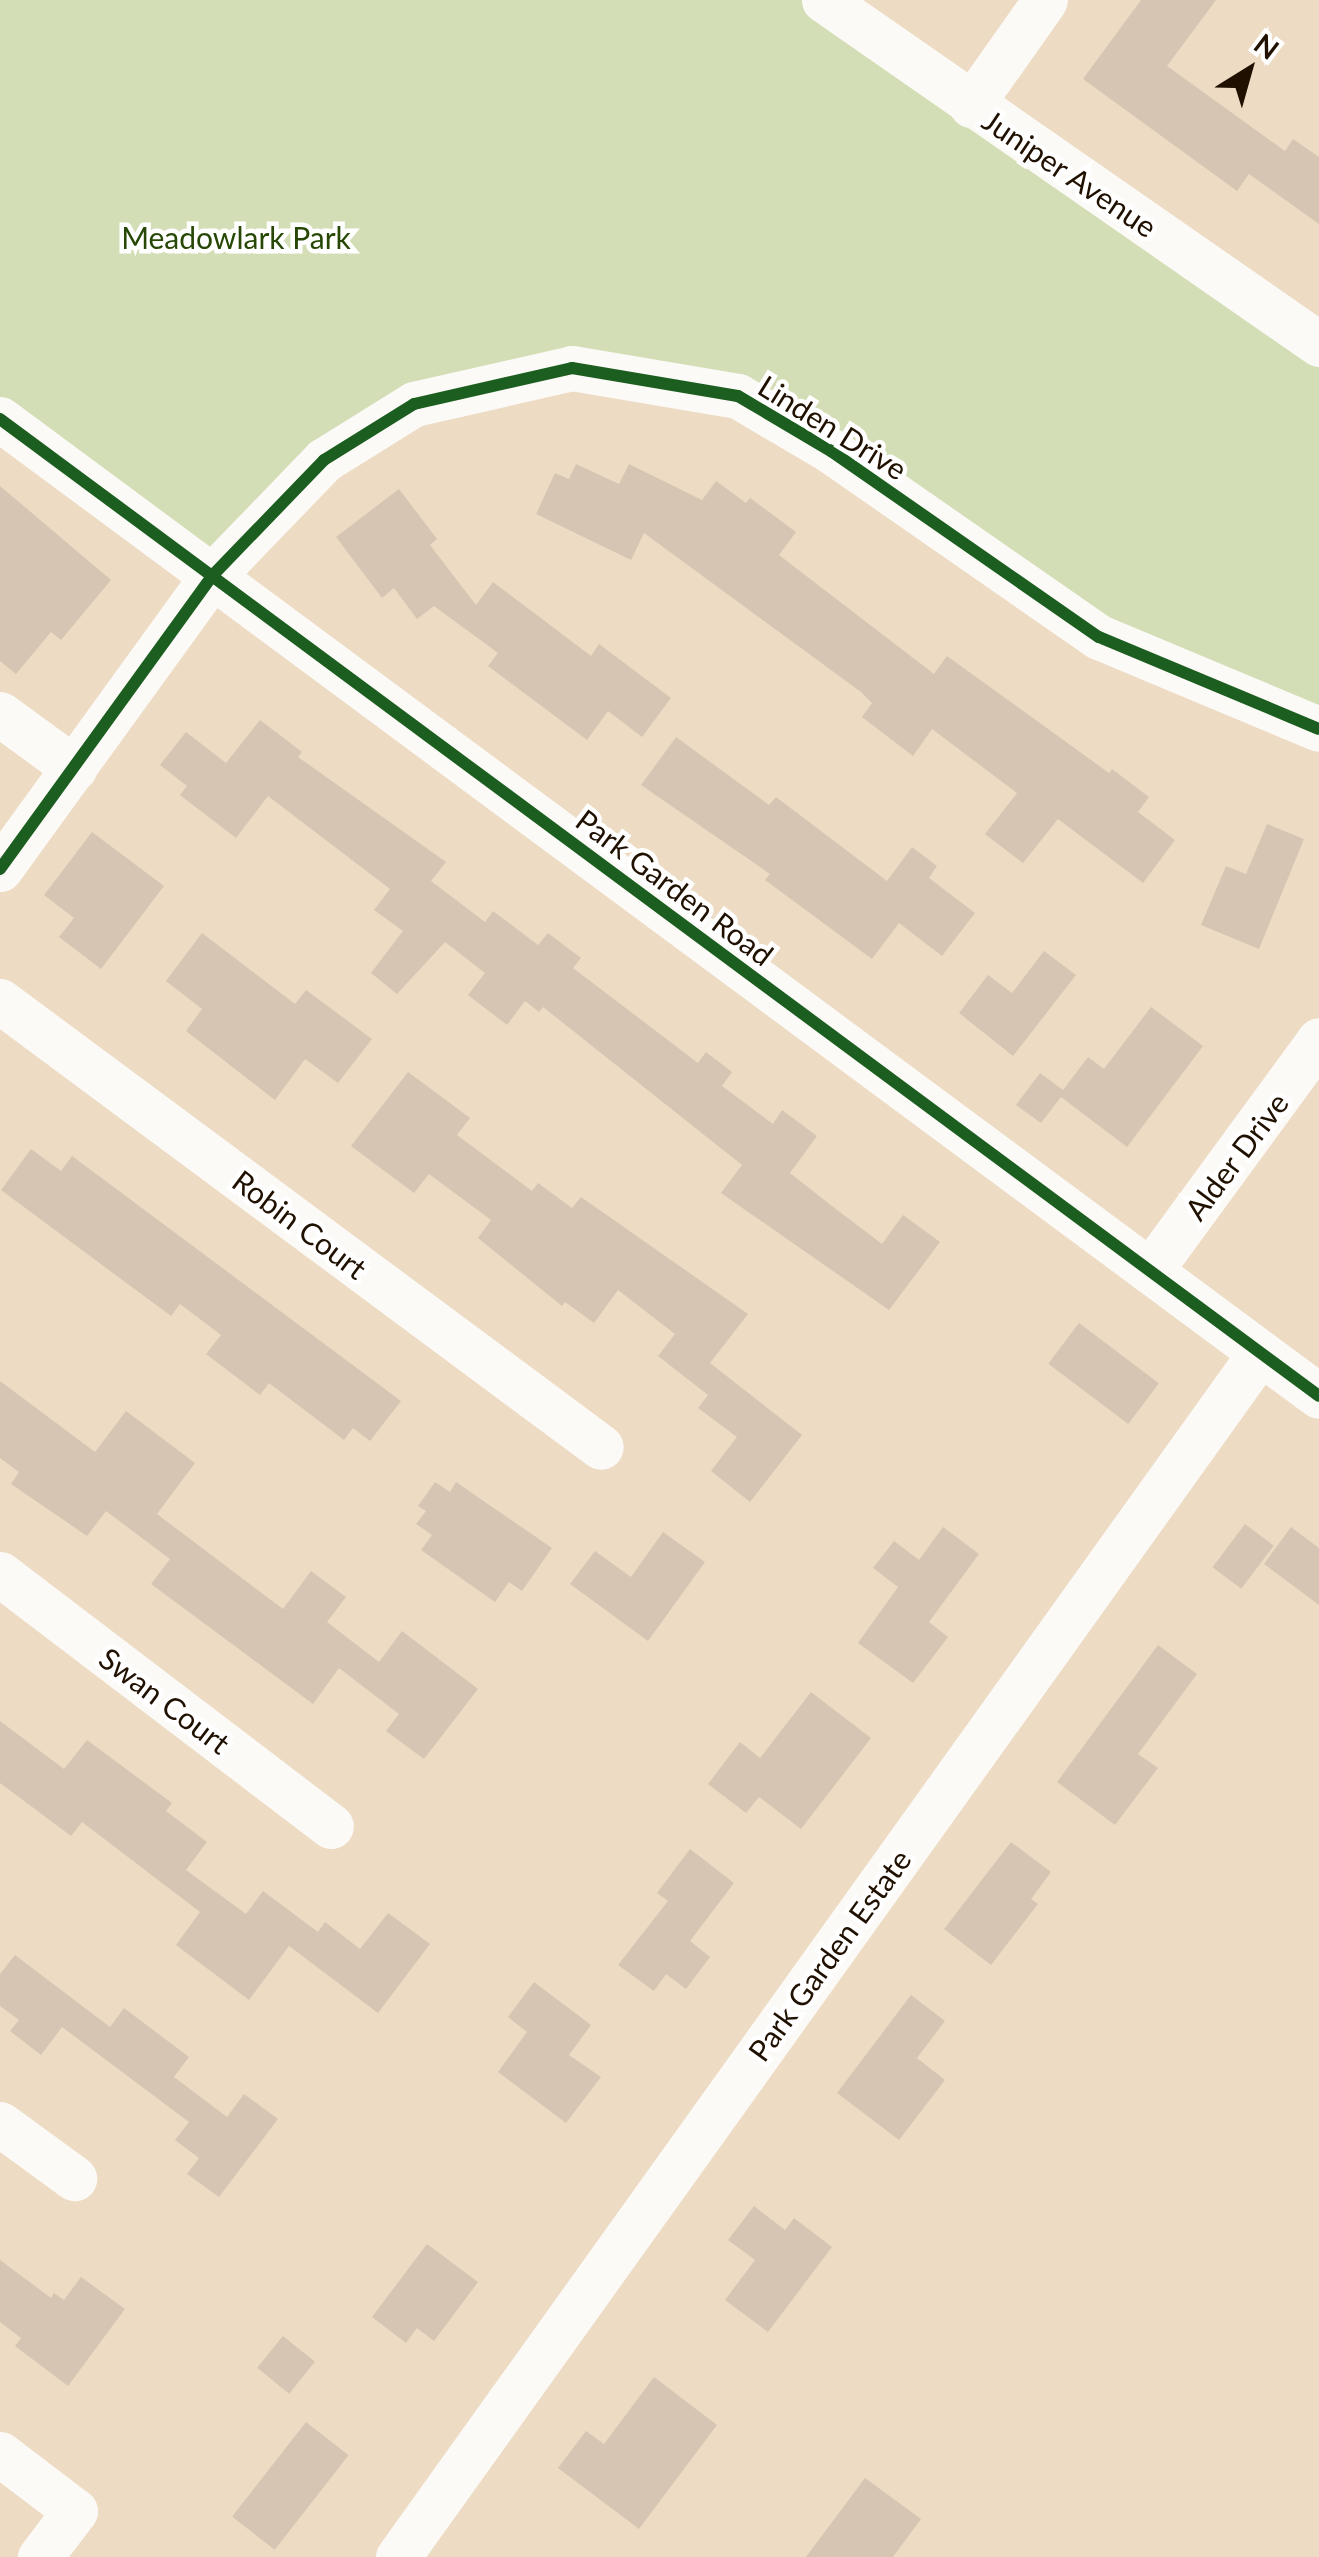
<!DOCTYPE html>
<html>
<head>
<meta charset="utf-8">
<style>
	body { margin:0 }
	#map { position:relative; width:1319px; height:2557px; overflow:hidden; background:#eddbc4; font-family:Lato,sans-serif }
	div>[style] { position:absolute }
	.green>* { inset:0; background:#d4deb6 }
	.building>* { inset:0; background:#d7c5b3; transform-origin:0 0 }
	.minor>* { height:45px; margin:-22.5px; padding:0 22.5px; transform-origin:22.5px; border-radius:22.5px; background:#fcfaf6 }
	.cycleway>* { height:12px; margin:-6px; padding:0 6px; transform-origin:6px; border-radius:6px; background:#1b5e20 }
	span { translate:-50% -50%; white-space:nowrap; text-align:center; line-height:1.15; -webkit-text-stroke:9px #fff; paint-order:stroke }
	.street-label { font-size:30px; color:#1f1000 }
	.park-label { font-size:30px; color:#264804 }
	.north { position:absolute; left:1199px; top:20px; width:100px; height:100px; -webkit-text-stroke:8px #fff; paint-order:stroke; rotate:37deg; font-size:28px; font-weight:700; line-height:40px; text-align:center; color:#1f1000 }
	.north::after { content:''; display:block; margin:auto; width:35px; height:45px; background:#1f1000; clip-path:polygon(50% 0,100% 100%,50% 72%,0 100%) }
</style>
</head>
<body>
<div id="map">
	<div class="green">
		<i style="clip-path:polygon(0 0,824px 0,1319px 344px,1319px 729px,1265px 710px,738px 396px,572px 368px,414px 404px,213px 575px,0 419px)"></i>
	</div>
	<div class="building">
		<i style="clip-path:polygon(1141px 0,1216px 0,1167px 66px,1285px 151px,1293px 139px,1319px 157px,1319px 224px,1249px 174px,1237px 191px,1083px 79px)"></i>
		<i style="clip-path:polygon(576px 464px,619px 484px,629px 464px,702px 500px,716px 481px,746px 503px,750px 498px,796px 532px,779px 555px,934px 674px,947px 656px,1109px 773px,1112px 769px,1149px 797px,1138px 812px,1175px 840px,1143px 883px,1058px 819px,1023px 863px,985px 834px,1017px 793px,932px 729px,913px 756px,862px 717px,872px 703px,861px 692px,644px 533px,631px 560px,536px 514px,555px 473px,569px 479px)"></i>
		<i style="clip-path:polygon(0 486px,111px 580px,61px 640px,51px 632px,16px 674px,0 661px)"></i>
		<i style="clip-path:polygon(399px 489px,437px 539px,430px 545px,476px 605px,493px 582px,591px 656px,599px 644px,671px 698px,642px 737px,608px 711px,587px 740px,488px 666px,498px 653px,434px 606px,417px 619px,394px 588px,382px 598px,336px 537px)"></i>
		<i style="clip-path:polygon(260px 720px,302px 752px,298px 757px,446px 862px,431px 881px,485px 922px,493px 911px,538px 945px,548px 933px,581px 958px,573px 968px,698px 1063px,706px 1052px,732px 1072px,722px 1086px,773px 1124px,782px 1110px,817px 1136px,790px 1173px,832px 1206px,882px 1244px,903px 1215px,940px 1242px,889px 1310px,721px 1193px,742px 1165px,543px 1007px,539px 1012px,525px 1001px,507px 1025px,468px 995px,485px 973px,445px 942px,397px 994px,371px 973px,403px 931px,374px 910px,390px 889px,268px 796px,236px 838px,180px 795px,187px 786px,160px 765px,186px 732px,226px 763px)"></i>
		<i style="clip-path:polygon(676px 737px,769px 805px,776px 797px,887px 881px,912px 847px,937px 866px,929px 878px,975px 913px,942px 956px,899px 923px,872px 959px,765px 880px,770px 874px,641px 785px)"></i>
		<i style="clip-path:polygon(1267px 824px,1304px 839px,1259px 949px,1201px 925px,1226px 866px,1246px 874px)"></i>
		<i style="clip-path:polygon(92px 832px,164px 886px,101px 969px,59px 937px,74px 918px,44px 895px)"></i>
		<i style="clip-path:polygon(202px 933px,295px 1004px,306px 990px,372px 1039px,338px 1083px,305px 1059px,275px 1100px,186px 1031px,202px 1009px,166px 981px)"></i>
		<i style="clip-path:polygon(1044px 951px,1076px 975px,1013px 1056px,959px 1013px,988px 975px,1012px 993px)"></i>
		<i style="clip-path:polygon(1151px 1007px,1203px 1046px,1127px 1147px,1061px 1097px,1041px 1123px,1016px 1105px,1040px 1073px,1063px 1090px,1088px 1057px,1104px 1069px)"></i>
		<i style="clip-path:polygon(408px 1072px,470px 1118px,457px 1135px,532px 1191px,538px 1183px,572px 1208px,581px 1197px,748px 1314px,710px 1363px,802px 1435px,750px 1502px,711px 1471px,737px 1437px,698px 1408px,708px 1395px,658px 1356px,675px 1334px,618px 1290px,594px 1323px,565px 1302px,562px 1306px,478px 1238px,491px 1220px,429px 1174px,414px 1193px,351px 1146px)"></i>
		<i style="clip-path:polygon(31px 1149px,61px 1171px,72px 1156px,401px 1401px,370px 1441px,353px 1428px,344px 1440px,269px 1383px,260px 1395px,206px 1354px,221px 1335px,180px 1304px,171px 1316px,1px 1190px)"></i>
		<i style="left:1079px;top:1323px;width:100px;height:51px;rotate:37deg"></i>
		<i style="clip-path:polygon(0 1381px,95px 1452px,126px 1411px,195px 1463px,157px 1514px,283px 1609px,311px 1571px,346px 1597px,327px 1622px,379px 1662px,402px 1631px,478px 1689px,424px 1759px,386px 1731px,399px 1714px,339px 1668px,313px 1704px,151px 1584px,170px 1559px,106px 1511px,87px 1536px,11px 1484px,19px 1472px,0 1458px)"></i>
		<i style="clip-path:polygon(435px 1482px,450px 1492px,456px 1482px,552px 1548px,522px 1591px,509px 1582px,495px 1602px,421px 1550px,432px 1535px,416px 1524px,426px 1511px,418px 1506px)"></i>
		<i style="left:1245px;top:1524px;width:36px;height:54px;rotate:37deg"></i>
		<i style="clip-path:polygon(943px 1527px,979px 1554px,929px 1622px,948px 1637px,913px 1683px,858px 1643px,898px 1587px,873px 1568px,894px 1541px,919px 1560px)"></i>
		<i style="clip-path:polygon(1291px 1527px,1319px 1548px,1319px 1605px,1264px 1564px)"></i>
		<i style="clip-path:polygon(663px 1532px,705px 1562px,648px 1641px,570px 1584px,595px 1551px,631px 1577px)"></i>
		<i style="clip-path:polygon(1158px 1645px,1197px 1674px,1138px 1754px,1158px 1768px,1115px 1825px,1057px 1782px)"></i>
		<i style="clip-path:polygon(811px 1692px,871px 1738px,801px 1829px,759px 1797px,746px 1813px,708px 1784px,740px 1742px,760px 1758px)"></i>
		<i style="clip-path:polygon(0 1721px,64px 1769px,87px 1740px,172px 1803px,166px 1811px,207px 1842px,186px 1870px,246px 1914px,263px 1891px,318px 1932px,325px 1922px,360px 1949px,388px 1913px,430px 1944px,378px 2013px,289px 1946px,249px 2000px,176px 1945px,200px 1912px,82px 1822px,71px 1836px,0 1783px)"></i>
		<i style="clip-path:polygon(1011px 1842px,1051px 1872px,1031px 1899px,1038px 1904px,991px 1965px,944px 1929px)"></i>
		<i style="clip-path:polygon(690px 1849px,734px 1883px,690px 1941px,710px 1957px,686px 1989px,666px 1974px,654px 1991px,618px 1965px,668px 1901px,657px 1893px)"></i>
		<i style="clip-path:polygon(15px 1955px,110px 2027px,124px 2008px,189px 2057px,174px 2077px,227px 2117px,244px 2094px,278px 2119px,219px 2197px,187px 2174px,199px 2158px,175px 2140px,189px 2122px,62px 2027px,41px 2055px,10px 2031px,19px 2020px,0 2006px,0 1974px)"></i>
		<i style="clip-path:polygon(534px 1982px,591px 2025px,569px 2055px,601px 2077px,566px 2123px,498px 2072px,527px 2032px,508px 2017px)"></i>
		<i style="clip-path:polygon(911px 1995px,945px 2021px,917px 2058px,945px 2080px,899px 2140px,837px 2093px)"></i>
		<i style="clip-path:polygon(754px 2206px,785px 2230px,794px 2218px,832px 2247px,768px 2332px,725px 2300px,755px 2260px,728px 2240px)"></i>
		<i style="clip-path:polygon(427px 2244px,478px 2282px,434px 2341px,417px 2328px,406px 2343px,372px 2317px)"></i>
		<i style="clip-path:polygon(0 2260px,51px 2298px,54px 2293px,64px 2300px,81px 2277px,125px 2309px,68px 2386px,15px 2346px,21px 2338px,0 2322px)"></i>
		<i style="left:283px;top:2336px;width:41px;height:41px;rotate:39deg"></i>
		<i style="clip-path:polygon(654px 2377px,717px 2425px,639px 2529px,558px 2468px,586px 2431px,604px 2444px)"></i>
		<i style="left:306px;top:2422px;width:54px;height:120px;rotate:38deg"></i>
		<i style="clip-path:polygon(865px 2478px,921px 2519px,893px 2557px,806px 2557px)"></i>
	</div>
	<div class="minor">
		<i style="left:824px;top:0;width:603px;rotate:34.8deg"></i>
		<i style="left:971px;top:105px;width:128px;rotate:-54.8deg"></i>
		<i style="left:0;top:419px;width:1641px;rotate:36.53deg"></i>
		<i style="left:0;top:714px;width:92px;rotate:36.1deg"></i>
		<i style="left:0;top:869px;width:363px;rotate:-54.1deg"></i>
		<i style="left:213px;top:575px;width:160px;rotate:-46deg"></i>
		<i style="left:324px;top:460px;width:106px;rotate:-31.9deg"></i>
		<i style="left:414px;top:404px;width:162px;rotate:-12.8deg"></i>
		<i style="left:572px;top:368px;width:168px;rotate:9.6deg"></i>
		<i style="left:738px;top:396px;width:108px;rotate:30.6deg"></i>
		<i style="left:831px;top:451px;width:326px;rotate:34.8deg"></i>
		<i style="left:1099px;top:637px;width:238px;rotate:22.7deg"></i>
		<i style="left:0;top:1001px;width:748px;rotate:36.58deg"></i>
		<i style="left:1150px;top:1271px;width:286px;rotate:-53.8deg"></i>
		<i style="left:0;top:1574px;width:416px;rotate:37.3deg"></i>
		<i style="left:0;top:2124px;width:92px;rotate:36.1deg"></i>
		<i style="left:0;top:2454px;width:94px;rotate:37.2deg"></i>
		<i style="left:75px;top:2511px;width:58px;rotate:127.3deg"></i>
		<i style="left:398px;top:2557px;width:1481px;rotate:-54.4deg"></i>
	</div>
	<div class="cycleway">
		<i style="left:0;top:419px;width:1641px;rotate:36.53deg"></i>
		<i style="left:0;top:869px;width:363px;rotate:-54.1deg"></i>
		<i style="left:213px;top:575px;width:160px;rotate:-46deg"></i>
		<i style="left:324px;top:460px;width:106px;rotate:-31.9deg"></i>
		<i style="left:414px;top:404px;width:162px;rotate:-12.8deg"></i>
		<i style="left:572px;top:368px;width:168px;rotate:9.6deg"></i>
		<i style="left:738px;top:396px;width:108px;rotate:30.6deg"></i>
		<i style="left:831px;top:451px;width:326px;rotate:34.8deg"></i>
		<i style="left:1099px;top:637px;width:238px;rotate:22.7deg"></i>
	</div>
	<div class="street-label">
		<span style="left:1070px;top:173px;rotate:34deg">Juniper Avenue</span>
		<span style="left:833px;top:427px;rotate:32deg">Linden Drive</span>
		<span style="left:675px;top:887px;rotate:37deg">Park Garden Road</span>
		<span style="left:1236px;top:1156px;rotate:-53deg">Alder Drive</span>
		<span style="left:300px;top:1224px;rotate:37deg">Robin Court</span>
		<span style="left:165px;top:1700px;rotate:37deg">Swan Court</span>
		<span style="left:829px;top:1955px;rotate:-54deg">Park Garden Estate</span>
	</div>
	<div class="park-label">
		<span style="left:236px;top:237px">Meadowlark Park</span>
	</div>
	<div class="north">N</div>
</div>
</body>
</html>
